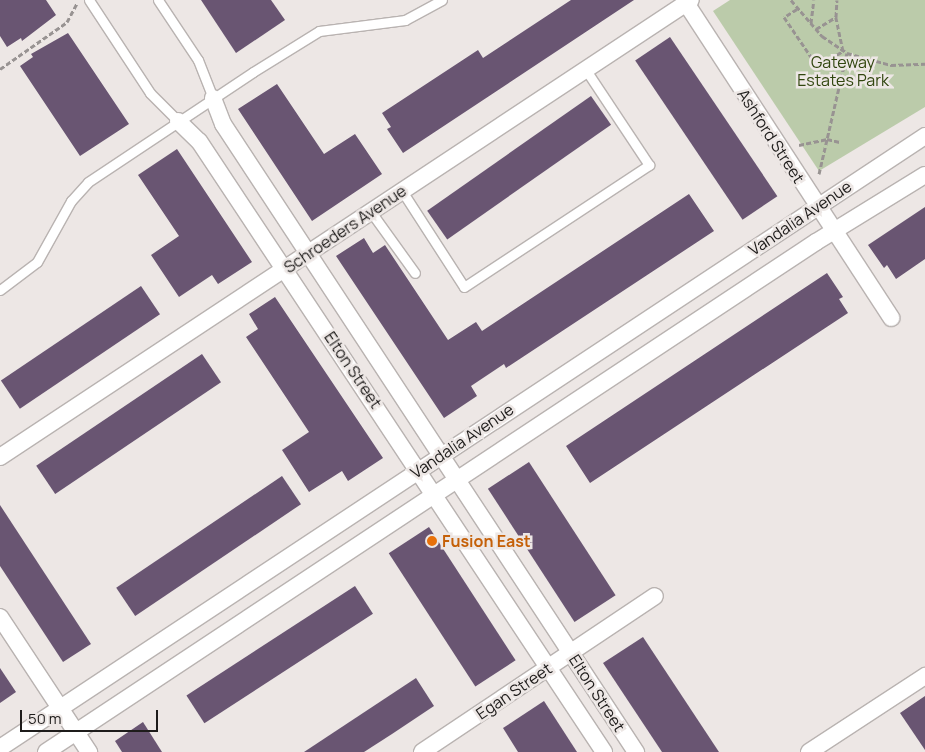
<!DOCTYPE html>
<html>
<head>
<meta charset="utf-8">
<style>
	body { margin:0 }
	#map { position:relative; width:925px; height:752px; overflow:hidden; background:#ede7e5; font-family:Manrope,sans-serif }
	div>[style] { position:absolute }
	.green>* { inset:0; background:#bbcbaa }
	.building>* { inset:0; background:#695572; transform-origin:0 0 }
	.path>* { height:3px; margin-top:-1.5px; transform-origin:0; background:repeating-linear-gradient(90deg,#989392 0 5px,transparent 0 7.5px) }
	.roads { filter:drop-shadow(1px 0 #b9b3b1) drop-shadow(-1px 0 #b9b3b1) drop-shadow(0 1px #b9b3b1) drop-shadow(0 -1px #b9b3b1) }
	.service>* { height:9px; margin:-4.5px; padding:0 4.5px; transform-origin:4.5px; border-radius:4.5px; background:#fff }
	.minor>* { height:16px; margin:-8px; padding:0 8px; transform-origin:8px; border-radius:8px; background:#fff }
	.dots>* { width:14px; height:14px; translate:-50% -50%; box-sizing:border-box; border:2px solid #ede7e5; border-radius:50% }
	span { translate:-50% -50%; white-space:nowrap; text-align:center; line-height:1.15; -webkit-text-stroke:5px #ede7e5; paint-order:stroke }
	.park-label { font-size:16px; color:#31460f }
	.street-label { font-size:16px; color:#1e1c1b }
	.food-label { font-size:16px; color:#c56008; font-weight:700 }
	.left { translate:0 -50%; text-align:left }
	.scale { position:absolute; left:20px; top:710px; width:138px; height:22px; box-sizing:border-box; border:2px solid #1e1c1b; border-top:0; padding-left:6px; font-size:15px; line-height:18px; white-space:nowrap; color:#1e1c1b; -webkit-text-stroke:4px #ede7e5; paint-order:stroke }
</style>
</head>
<body>
<div id="map">
	<div class="green">
		<i style="clip-path:polygon(730px 0,925px 0,925px 107px,819px 171px,713px 11px)"></i>
	</div>
	<div class="building">
		<i style="clip-path:polygon(0 0,46px 0,56px 15px,22px 41px,21px 38px,7px 47px,0 36px)"></i>
		<i style="clip-path:polygon(201px 0,271px 0,285px 20px,236px 53px)"></i>
		<i style="clip-path:polygon(571px 0,634px 0,403px 153px,387px 129px,391px 127px,382px 113px,478px 50px,483px 58px)"></i>
		<i style="clip-path:polygon(68px 33px,129px 124px,80px 156px,20px 66px,33px 57px,31px 54px)"></i>
		<i style="left:670px;top:37px;width:192px;height:42px;rotate:56deg"></i>
		<i style="clip-path:polygon(277px 84px,324px 154px,355px 134px,382px 174px,312px 221px,238px 109px)"></i>
		<i style="left:591px;top:96px;width:35px;height:200px;rotate:55deg"></i>
		<i style="clip-path:polygon(177px 149px,252px 262px,218px 284px,212px 275px,179px 297px,151px 255px,179px 236px,138px 175px)"></i>
		<i style="clip-path:polygon(689px 194px,714px 231px,506px 368px,504px 364px,471px 386px,477px 396px,444px 418px,336px 256px,364px 238px,373px 253px,385px 245px,448px 340px,476px 322px,482px 331px)"></i>
		<i style="clip-path:polygon(925px 207px,925px 259px,896px 279px,887px 265px,884px 268px,868px 245px)"></i>
		<i style="clip-path:polygon(827px 273px,843px 297px,839px 299px,848px 313px,590px 483px,566px 446px)"></i>
		<i style="left:141px;top:286px;width:34px;height:169px;rotate:56deg"></i>
		<i style="clip-path:polygon(275px 297px,383px 458px,348px 481px,342px 471px,309px 492px,282px 450px,309px 432px,246px 337px,258px 329px,249px 314px)"></i>
		<i style="left:202px;top:354px;width:34px;height:200px;rotate:56deg"></i>
		<i style="left:529px;top:462px;width:159px;height:49px;rotate:57deg"></i>
		<i style="left:282px;top:476px;width:34px;height:200px;rotate:56deg"></i>
		<i style="clip-path:polygon(0 505px,91px 644px,63px 662px,0 566px)"></i>
		<i style="left:429px;top:527px;width:159px;height:48px;rotate:57deg"></i>
		<i style="left:355px;top:586px;width:33px;height:201px;rotate:57deg"></i>
		<i style="clip-path:polygon(643px 637px,719px 752px,662px 752px,603px 663px)"></i>
		<i style="clip-path:polygon(0 668px,16px 692px,0 703px)"></i>
		<i style="clip-path:polygon(416px 678px,434px 706px,392px 734px,364px 752px,304px 752px)"></i>
		<i style="clip-path:polygon(925px 696px,925px 750px,900px 713px)"></i>
		<i style="clip-path:polygon(544px 701px,577px 752px,518px 752px,503px 728px)"></i>
		<i style="clip-path:polygon(143px 722px,162px 752px,122px 752px,115px 741px)"></i>
	</div>
	<div class="path">
		<i style="left:791px;top:0;width:48px;rotate:49.3deg"></i>
		<i style="left:822px;top:36px;width:30px;rotate:34deg"></i>
		<i style="left:847px;top:53px;width:46px;rotate:15.3deg"></i>
		<i style="left:891px;top:65px;width:34px;rotate:-2deg"></i>
		<i style="left:797px;top:9px;width:15px;rotate:148deg"></i>
		<i style="left:784px;top:17px;width:60px;rotate:55.8deg"></i>
		<i style="left:818px;top:67px;width:30px;rotate:-33deg"></i>
		<i style="left:843px;top:51px;width:35px;rotate:-102deg"></i>
		<i style="left:836px;top:17px;width:17px;rotate:-87deg"></i>
		<i style="left:811px;top:23px;width:23px;rotate:-83deg"></i>
		<i style="left:816px;top:29px;width:23px;rotate:-31deg"></i>
		<i style="left:0;top:69px;width:82px;rotate:-35deg"></i>
		<i style="left:67px;top:22px;width:21px;rotate:-62deg"></i>
		<i style="left:799px;top:145px;width:29px;rotate:-12deg"></i>
		<i style="left:827px;top:139px;width:13px;rotate:13deg"></i>
		<i style="left:819px;top:174px;width:124px;rotate:-77deg"></i>
	</div>
	<div class="roads">
		<div class="service">
			<i style="left:89px;top:0;width:111px;rotate:56.7deg"></i>
			<i style="left:150px;top:93px;width:40px;rotate:45deg"></i>
			<i style="left:158px;top:0;width:72px;rotate:56.3deg"></i>
			<i style="left:198px;top:60px;width:41px;rotate:68.5deg"></i>
			<i style="left:402px;top:191px;width:114px;rotate:57.1deg"></i>
			<i style="left:464px;top:287px;width:222px;rotate:-33.4deg"></i>
			<i style="left:649px;top:165px;width:114px;rotate:-123.6deg"></i>
			<i style="left:371px;top:212px;width:75px;rotate:54.2deg"></i>
			<i style="left:0;top:290px;width:46px;rotate:-37.1deg"></i>
			<i style="left:37px;top:262px;width:70px;rotate:-60.9deg"></i>
			<i style="left:71px;top:201px;width:25px;rotate:-48deg"></i>
			<i style="left:88px;top:182px;width:198px;rotate:-33.7deg"></i>
			<i style="left:253px;top:72px;width:78px;rotate:-31.8deg"></i>
			<i style="left:319px;top:31px;width:87px;rotate:-7.3deg"></i>
			<i style="left:405px;top:20px;width:42px;rotate:-28.4deg"></i>
		</div>
		<div class="minor">
			<i style="left:686px;top:3px;width:376px;rotate:56.9deg"></i>
			<i style="left:213px;top:98px;width:28px;rotate:69deg"></i>
			<i style="left:223px;top:124px;width:752px;rotate:56.67deg"></i>
			<i style="left:178px;top:121px;width:29px;rotate:44deg"></i>
			<i style="left:199px;top:141px;width:733px;rotate:56.46deg"></i>
			<i style="left:0;top:457px;width:828px;rotate:-33.48deg"></i>
			<i style="left:0;top:617px;width:162px;rotate:56.6deg"></i>
			<i style="left:0;top:748px;width:1109px;rotate:-33.49deg"></i>
			<i style="left:46px;top:752px;width:924px;rotate:-33.52deg"></i>
			<i style="left:816px;top:242px;width:128px;rotate:-31.6deg"></i>
			<i style="left:422px;top:752px;width:280px;rotate:-33.8deg"></i>
			<i style="left:809px;top:752px;width:139px;rotate:-33.2deg"></i>
		</div>
	</div>
	<div class="dots">
		<i style="left:432px;top:541px;background:#e8710a"></i>
	</div>
	<div class="park-label">
		<span style="left:843px;top:71px">Gateway<br>Estates Park</span>
	</div>
	<div class="street-label">
		<span style="left:771px;top:136px;rotate:57deg">Ashford Street</span>
		<span style="left:800px;top:218px;rotate:-34deg">Vandalia Avenue</span>
		<span style="left:345px;top:229px;rotate:-34deg">Schroeders Avenue</span>
		<span style="left:353px;top:370px;rotate:56deg">Elton Street</span>
		<span style="left:462px;top:441px;rotate:-34deg">Vandalia Avenue</span>
		<span style="left:514px;top:691px;rotate:-34deg">Egan Street</span>
		<span style="left:597px;top:693px;rotate:57deg">Elton Street</span>
	</div>
	<div class="food-label">
		<span class="left" style="left:442px;top:541px">Fusion East</span>
	</div>
	<div class="scale">50 m</div>
</div>
</body>
</html>
